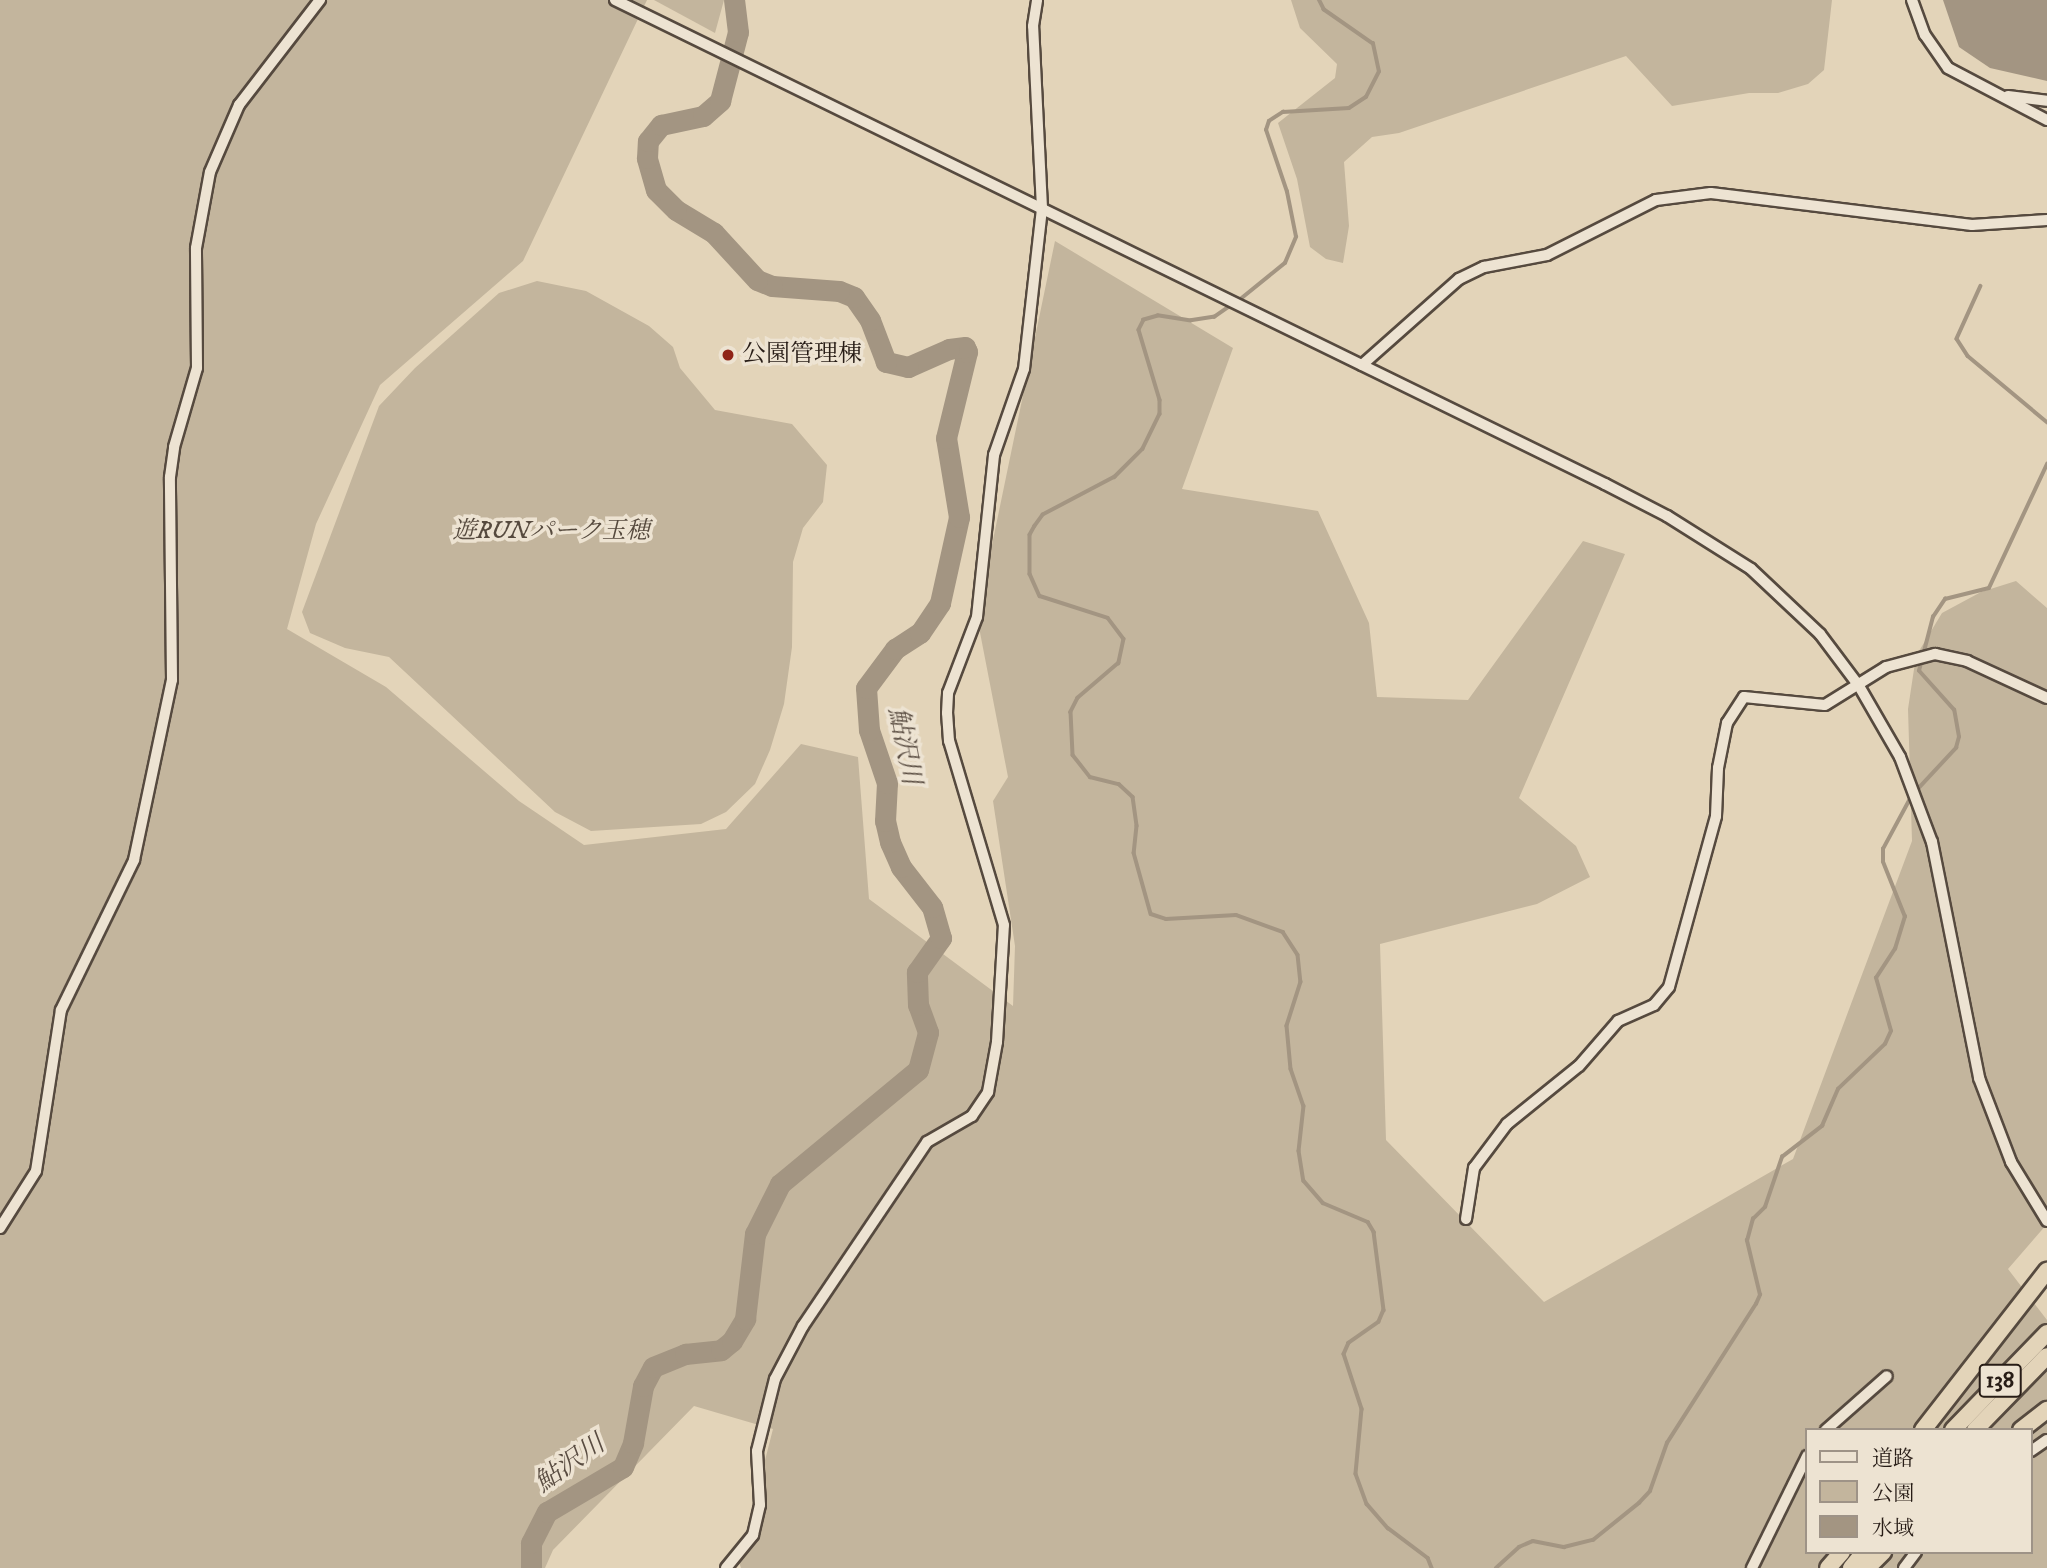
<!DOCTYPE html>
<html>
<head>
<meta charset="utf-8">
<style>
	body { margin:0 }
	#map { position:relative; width:2047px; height:1568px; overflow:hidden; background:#e3d4b9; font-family:"IM FELL DW Pica","Noto Serif JP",serif }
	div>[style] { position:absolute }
	.green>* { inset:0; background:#c3b59d }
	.water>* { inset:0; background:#a39582 }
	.stream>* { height:3.5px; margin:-1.75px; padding:0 1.75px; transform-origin:1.75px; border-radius:1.75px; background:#a39582 }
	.river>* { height:21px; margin:-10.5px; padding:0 10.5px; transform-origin:10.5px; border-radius:10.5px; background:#a39582 }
	.roads { filter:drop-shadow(2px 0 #564a3f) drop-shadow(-2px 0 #564a3f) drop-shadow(0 2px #564a3f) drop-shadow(0 -2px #564a3f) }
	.minor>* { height:10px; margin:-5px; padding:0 5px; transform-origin:5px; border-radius:5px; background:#ede3d2 }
	.highway>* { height:16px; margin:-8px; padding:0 8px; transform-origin:8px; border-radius:8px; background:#e3d4b9 }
	.dots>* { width:19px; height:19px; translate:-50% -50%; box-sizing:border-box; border:4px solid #ede3d2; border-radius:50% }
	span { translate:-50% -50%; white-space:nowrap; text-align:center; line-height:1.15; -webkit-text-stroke:7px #ede3d2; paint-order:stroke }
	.shield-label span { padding:2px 5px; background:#ede3d2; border:2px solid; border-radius:5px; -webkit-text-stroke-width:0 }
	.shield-label { font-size:23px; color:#271c16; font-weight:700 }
	.poi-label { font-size:24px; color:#271c16 }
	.left { translate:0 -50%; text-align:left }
	.park-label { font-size:24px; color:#564a3e; font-style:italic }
	.water-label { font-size:26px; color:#594c41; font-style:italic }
	.legend { position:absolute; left:1805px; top:1428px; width:228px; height:126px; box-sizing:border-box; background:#ede3d2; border:2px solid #9e9387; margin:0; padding:9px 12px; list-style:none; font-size:21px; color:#271c16 }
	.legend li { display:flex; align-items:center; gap:14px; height:35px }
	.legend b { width:35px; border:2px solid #9e9387 }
</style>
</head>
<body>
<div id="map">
	<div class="green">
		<i style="clip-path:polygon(evenodd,0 0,647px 0,523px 261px,380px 385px,316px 524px,287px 629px,386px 687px,519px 801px,584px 845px,726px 829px,801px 744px,858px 757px,869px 899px,1013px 1006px,1015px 946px,993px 801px,1008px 777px,977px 617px,1055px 241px,1233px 348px,1182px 489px,1318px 511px,1369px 623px,1377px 697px,1468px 700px,1583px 541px,1625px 554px,1519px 798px,1576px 846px,1590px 877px,1537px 904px,1380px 944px,1386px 1140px,1544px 1302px,1793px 1159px,1912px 841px,1908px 709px,1916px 656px,1942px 613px,1981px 592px,2016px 581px,2047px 608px,2047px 1224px,2008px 1269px,2047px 1320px,2047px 1568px,741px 1568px,739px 1562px,773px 1429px,694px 1406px,553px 1550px,545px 1568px,0 1568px,0 0,1807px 1430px,2031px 1430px,2031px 1552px,1807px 1552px,1807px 1430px)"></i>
		<i style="clip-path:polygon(654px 0,724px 0,715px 33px)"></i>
		<i style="clip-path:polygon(1291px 0,1832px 0,1824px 70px,1808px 84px,1778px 93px,1749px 93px,1672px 106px,1626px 56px,1399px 133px,1372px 137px,1344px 162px,1349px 226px,1343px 263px,1326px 259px,1310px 247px,1297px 179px,1278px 123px,1335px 78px,1337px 64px,1300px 28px)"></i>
		<i style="clip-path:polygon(537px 281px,586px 291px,649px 326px,673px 347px,680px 368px,715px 410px,792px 424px,827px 465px,823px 502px,803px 528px,793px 562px,792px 647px,784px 704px,770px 750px,755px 784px,726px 812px,701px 824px,591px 831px,555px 812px,389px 657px,345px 648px,310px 633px,302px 612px,379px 406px,415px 368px,499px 293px)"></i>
	</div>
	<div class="water">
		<i style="clip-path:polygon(1943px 0,2047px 0,2047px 81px,1990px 68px,1959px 47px)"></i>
	</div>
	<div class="stream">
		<i style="left:1981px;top:286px;width:58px;rotate:114.4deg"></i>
		<i style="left:1957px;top:339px;width:20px;rotate:57deg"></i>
		<i style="left:1968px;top:356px;width:103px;rotate:39.9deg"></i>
		<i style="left:1238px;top:301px;width:60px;rotate:-39deg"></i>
		<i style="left:1285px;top:263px;width:28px;rotate:-67deg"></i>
		<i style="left:1296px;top:237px;width:46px;rotate:-101.3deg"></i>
		<i style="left:1287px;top:192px;width:65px;rotate:-108.7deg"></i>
		<i style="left:1266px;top:130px;width:9px;rotate:-72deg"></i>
		<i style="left:1269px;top:121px;width:17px;rotate:-33deg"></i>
		<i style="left:1283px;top:112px;width:66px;rotate:-3.5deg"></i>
		<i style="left:1349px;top:108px;width:20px;rotate:-33deg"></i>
		<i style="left:1366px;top:97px;width:28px;rotate:-63deg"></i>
		<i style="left:1379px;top:72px;width:29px;rotate:-102deg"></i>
		<i style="left:1373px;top:44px;width:60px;rotate:-145.2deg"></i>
		<i style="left:1324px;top:10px;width:11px;rotate:-117deg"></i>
		<i style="left:1232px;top:305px;width:21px;rotate:145deg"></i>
		<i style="left:1215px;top:317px;width:24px;rotate:171deg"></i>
		<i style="left:1191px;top:321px;width:33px;rotate:-171deg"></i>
		<i style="left:1158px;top:316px;width:15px;rotate:164deg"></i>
		<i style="left:1144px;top:320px;width:11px;rotate:117deg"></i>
		<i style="left:1139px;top:330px;width:73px;rotate:73.3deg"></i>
		<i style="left:1160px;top:400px;width:14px;rotate:90deg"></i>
		<i style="left:1160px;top:414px;width:39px;rotate:116deg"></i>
		<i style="left:1143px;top:449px;width:40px;rotate:135deg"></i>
		<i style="left:1115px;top:477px;width:81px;rotate:152.2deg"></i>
		<i style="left:1043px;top:515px;width:14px;rotate:126deg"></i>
		<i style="left:1035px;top:526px;width:10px;rotate:119deg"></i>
		<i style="left:1030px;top:535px;width:39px;rotate:90deg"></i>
		<i style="left:1030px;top:574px;width:24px;rotate:66deg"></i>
		<i style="left:1040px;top:596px;width:71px;rotate:17.9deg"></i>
		<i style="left:1108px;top:618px;width:26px;rotate:53deg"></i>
		<i style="left:1124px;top:639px;width:25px;rotate:102deg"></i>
		<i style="left:1119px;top:663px;width:54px;rotate:139.5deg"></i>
		<i style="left:1078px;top:698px;width:16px;rotate:117deg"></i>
		<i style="left:1071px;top:712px;width:43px;rotate:87.3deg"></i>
		<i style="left:1073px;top:755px;width:28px;rotate:52deg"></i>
		<i style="left:1090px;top:777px;width:30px;rotate:14deg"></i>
		<i style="left:1119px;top:784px;width:19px;rotate:43deg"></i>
		<i style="left:1133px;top:797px;width:29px;rotate:82deg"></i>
		<i style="left:1137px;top:826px;width:27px;rotate:96deg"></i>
		<i style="left:1134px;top:853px;width:63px;rotate:74.4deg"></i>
		<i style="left:1151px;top:914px;width:16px;rotate:18deg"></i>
		<i style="left:1166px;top:919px;width:70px;rotate:-3.3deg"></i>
		<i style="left:1236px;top:915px;width:50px;rotate:19.9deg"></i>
		<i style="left:1283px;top:932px;width:27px;rotate:57deg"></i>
		<i style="left:1298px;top:955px;width:27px;rotate:84deg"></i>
		<i style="left:1301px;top:982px;width:46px;rotate:107.7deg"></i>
		<i style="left:1287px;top:1026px;width:43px;rotate:84.7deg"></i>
		<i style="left:1291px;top:1069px;width:39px;rotate:71deg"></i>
		<i style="left:1304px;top:1106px;width:45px;rotate:96.3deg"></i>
		<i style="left:1299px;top:1151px;width:30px;rotate:81deg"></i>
		<i style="left:1304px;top:1181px;width:29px;rotate:49deg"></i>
		<i style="left:1323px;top:1203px;width:49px;rotate:22.9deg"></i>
		<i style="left:1368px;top:1222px;width:12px;rotate:59deg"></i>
		<i style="left:1374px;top:1232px;width:79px;rotate:82.7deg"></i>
		<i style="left:1384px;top:1310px;width:13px;rotate:113deg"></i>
		<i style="left:1379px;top:1322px;width:37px;rotate:145deg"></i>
		<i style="left:1349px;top:1343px;width:12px;rotate:114deg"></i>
		<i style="left:1344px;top:1354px;width:58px;rotate:71.9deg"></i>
		<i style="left:1362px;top:1409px;width:65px;rotate:95.3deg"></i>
		<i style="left:1356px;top:1474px;width:32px;rotate:70deg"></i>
		<i style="left:1367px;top:1504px;width:32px;rotate:49deg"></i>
		<i style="left:1388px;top:1528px;width:50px;rotate:36.9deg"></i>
		<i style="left:1428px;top:1558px;width:11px;rotate:68deg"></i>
		<i style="left:1916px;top:791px;width:59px;rotate:-47.1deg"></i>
		<i style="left:1956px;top:748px;width:11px;rotate:-75deg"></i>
		<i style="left:1959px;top:737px;width:27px;rotate:-100deg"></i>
		<i style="left:1954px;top:710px;width:52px;rotate:-131.9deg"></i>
		<i style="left:1919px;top:671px;width:56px;rotate:-75.5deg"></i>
		<i style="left:1933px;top:617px;width:22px;rotate:-56deg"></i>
		<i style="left:1945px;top:599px;width:45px;rotate:-14deg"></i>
		<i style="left:1989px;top:588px;width:137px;rotate:-64.9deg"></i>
		<i style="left:1496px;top:1568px;width:31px;rotate:-42deg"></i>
		<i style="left:1519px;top:1547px;width:15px;rotate:-23deg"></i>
		<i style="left:1533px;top:1541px;width:32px;rotate:11deg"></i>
		<i style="left:1564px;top:1547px;width:30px;rotate:-14deg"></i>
		<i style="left:1593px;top:1540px;width:59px;rotate:-38.8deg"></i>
		<i style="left:1639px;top:1503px;width:16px;rotate:-47deg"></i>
		<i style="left:1650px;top:1491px;width:51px;rotate:-70.5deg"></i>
		<i style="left:1667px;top:1443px;width:165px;rotate:-57.4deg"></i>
		<i style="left:1756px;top:1304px;width:10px;rotate:-66deg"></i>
		<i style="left:1760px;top:1295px;width:56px;rotate:-103.5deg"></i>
		<i style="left:1747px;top:1241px;width:23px;rotate:-75deg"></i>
		<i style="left:1753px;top:1219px;width:17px;rotate:-45deg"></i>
		<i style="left:1765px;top:1207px;width:53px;rotate:-71.2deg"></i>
		<i style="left:1782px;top:1157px;width:51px;rotate:-37.8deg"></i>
		<i style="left:1822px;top:1126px;width:40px;rotate:-66.6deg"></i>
		<i style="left:1838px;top:1089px;width:65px;rotate:-43.8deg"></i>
		<i style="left:1885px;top:1044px;width:14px;rotate:-65deg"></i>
		<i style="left:1891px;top:1031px;width:55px;rotate:-105.8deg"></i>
		<i style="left:1876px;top:978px;width:35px;rotate:-57deg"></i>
		<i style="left:1895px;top:949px;width:34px;rotate:-73deg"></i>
		<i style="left:1905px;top:917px;width:59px;rotate:-111.8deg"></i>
		<i style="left:1883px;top:862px;width:13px;rotate:-90deg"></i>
		<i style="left:1883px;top:849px;width:59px;rotate:-61.7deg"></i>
	</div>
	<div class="river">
		<i style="left:531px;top:1568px;width:25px;rotate:-90deg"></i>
		<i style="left:531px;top:1543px;width:35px;rotate:-63deg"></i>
		<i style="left:547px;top:1512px;width:88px;rotate:-30.6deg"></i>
		<i style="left:623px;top:1467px;width:26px;rotate:-67deg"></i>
		<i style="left:633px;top:1443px;width:58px;rotate:-80deg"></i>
		<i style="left:643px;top:1386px;width:21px;rotate:-62deg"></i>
		<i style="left:653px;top:1367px;width:35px;rotate:-22deg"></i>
		<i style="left:685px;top:1354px;width:36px;rotate:-6deg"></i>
		<i style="left:721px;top:1350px;width:14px;rotate:-39deg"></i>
		<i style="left:732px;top:1341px;width:26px;rotate:-59deg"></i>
		<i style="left:745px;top:1319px;width:86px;rotate:-83.3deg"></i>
		<i style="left:755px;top:1234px;width:56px;rotate:-63.4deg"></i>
		<i style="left:780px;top:1184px;width:179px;rotate:-39.6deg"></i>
		<i style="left:918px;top:1070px;width:39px;rotate:-75deg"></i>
		<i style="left:928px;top:1032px;width:29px;rotate:-110deg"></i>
		<i style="left:918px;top:1005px;width:33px;rotate:-92deg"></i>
		<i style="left:917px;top:972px;width:42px;rotate:-54.8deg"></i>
		<i style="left:941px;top:938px;width:32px;rotate:-106deg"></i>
		<i style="left:932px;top:907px;width:51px;rotate:-127.8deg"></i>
		<i style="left:901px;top:867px;width:27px;rotate:-114deg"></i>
		<i style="left:890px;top:842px;width:22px;rotate:-103deg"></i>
		<i style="left:885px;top:821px;width:38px;rotate:-87deg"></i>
		<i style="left:887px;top:783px;width:56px;rotate:-108.8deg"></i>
		<i style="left:869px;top:730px;width:42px;rotate:-94.1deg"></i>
		<i style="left:866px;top:688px;width:49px;rotate:-53.4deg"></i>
		<i style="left:895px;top:649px;width:30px;rotate:-33deg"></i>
		<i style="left:920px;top:633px;width:36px;rotate:-56deg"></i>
		<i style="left:940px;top:603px;width:88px;rotate:-77.5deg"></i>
		<i style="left:959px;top:517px;width:80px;rotate:-99.3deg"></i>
		<i style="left:946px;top:438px;width:89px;rotate:-76.3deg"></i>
		<i style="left:967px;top:352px;width:5px;rotate:-112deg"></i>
		<i style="left:965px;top:347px;width:16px;rotate:173deg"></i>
		<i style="left:949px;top:349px;width:45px;rotate:156.3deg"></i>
		<i style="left:908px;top:367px;width:23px;rotate:-167deg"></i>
		<i style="left:886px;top:362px;width:45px;rotate:-110.9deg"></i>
		<i style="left:870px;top:320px;width:28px;rotate:-125deg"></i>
		<i style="left:854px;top:297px;width:16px;rotate:-158deg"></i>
		<i style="left:839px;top:291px;width:67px;rotate:-175.7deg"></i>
		<i style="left:772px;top:286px;width:16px;rotate:-158deg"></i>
		<i style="left:757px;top:280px;width:64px;rotate:-132.5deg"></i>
		<i style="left:714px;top:233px;width:44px;rotate:-148.8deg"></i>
		<i style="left:676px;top:210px;width:28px;rotate:-135deg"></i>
		<i style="left:656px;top:190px;width:33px;rotate:-106deg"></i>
		<i style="left:647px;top:158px;width:17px;rotate:-87deg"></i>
		<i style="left:648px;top:141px;width:21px;rotate:-51deg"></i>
		<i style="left:661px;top:125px;width:43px;rotate:-12.1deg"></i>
		<i style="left:703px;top:116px;width:23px;rotate:-41deg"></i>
		<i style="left:720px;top:101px;width:71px;rotate:-75.4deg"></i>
		<i style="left:738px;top:32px;width:32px;rotate:-97deg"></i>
	</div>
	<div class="roads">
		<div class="minor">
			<i style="left:615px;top:0;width:1102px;rotate:26.05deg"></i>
			<i style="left:1605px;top:484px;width:70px;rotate:27.3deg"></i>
			<i style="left:1667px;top:516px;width:99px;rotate:32.2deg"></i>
			<i style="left:1751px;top:569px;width:95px;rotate:43.3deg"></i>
			<i style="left:1820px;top:634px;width:65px;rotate:53.1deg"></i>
			<i style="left:1859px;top:686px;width:82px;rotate:60deg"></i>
			<i style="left:1900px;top:757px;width:91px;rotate:69.4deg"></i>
			<i style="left:1932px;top:842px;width:241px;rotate:78.7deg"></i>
			<i style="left:1979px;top:1078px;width:90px;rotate:69.1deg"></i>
			<i style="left:2011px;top:1162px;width:69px;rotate:58.6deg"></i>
			<i style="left:1912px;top:0;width:37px;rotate:70deg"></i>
			<i style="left:1925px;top:35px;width:40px;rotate:55.1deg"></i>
			<i style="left:1948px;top:68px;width:112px;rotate:27.7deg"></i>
			<i style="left:2008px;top:96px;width:39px;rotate:7deg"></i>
			<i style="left:1362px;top:365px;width:130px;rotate:-41.6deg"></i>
			<i style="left:1459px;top:279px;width:28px;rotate:-26deg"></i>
			<i style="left:1484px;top:267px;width:64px;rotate:-10.8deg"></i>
			<i style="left:1547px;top:255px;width:122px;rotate:-26.8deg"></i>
			<i style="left:1656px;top:200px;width:55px;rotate:-7.3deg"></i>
			<i style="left:1711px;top:193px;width:263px;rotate:7deg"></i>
			<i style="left:1972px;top:225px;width:75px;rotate:-3.8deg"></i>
			<i style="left:1466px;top:1219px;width:52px;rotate:-81.1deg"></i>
			<i style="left:1474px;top:1168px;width:55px;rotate:-53.1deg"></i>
			<i style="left:1507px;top:1124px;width:92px;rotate:-38.9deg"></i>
			<i style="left:1579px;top:1066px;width:60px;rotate:-49.1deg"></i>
			<i style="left:1618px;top:1021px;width:39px;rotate:-24deg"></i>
			<i style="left:1654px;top:1005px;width:23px;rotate:-50deg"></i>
			<i style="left:1669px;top:987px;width:177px;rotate:-74.6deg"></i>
			<i style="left:1716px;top:816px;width:48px;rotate:-87.6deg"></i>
			<i style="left:1718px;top:768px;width:46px;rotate:-78.7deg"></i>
			<i style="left:1727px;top:723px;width:31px;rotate:-57deg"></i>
			<i style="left:1744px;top:697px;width:81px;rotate:5.6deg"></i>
			<i style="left:1825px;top:705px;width:72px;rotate:-31.9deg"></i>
			<i style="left:1886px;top:667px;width:51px;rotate:-14.9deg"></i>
			<i style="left:1935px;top:654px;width:33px;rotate:12deg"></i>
			<i style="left:1967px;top:661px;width:88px;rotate:24.8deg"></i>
			<i style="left:0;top:1228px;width:67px;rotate:-57.7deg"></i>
			<i style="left:36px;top:1171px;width:163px;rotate:-81.2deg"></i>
			<i style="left:61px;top:1010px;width:167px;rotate:-64deg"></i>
			<i style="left:134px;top:860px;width:184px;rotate:-78.1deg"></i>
			<i style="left:172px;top:680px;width:203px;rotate:-90.6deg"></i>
			<i style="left:170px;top:477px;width:30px;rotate:-82deg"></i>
			<i style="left:174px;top:447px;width:82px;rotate:-73.8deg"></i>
			<i style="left:197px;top:368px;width:120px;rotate:-90.5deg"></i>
			<i style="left:196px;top:248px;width:77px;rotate:-79.6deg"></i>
			<i style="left:210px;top:172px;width:73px;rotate:-66.6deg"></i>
			<i style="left:239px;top:105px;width:133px;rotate:-52.4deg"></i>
			<i style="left:1826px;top:1430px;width:81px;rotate:-41.5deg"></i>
			<i style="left:2031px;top:1451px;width:19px;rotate:-35deg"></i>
			<i style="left:726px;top:1568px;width:43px;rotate:-50.7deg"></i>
			<i style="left:753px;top:1535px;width:31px;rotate:-77deg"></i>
			<i style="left:760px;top:1505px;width:54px;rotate:-93.2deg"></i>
			<i style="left:757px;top:1451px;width:74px;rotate:-76deg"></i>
			<i style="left:775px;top:1379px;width:60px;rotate:-62.2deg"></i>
			<i style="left:803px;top:1326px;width:222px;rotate:-56deg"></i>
			<i style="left:927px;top:1142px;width:52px;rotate:-30deg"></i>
			<i style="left:972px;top:1116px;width:29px;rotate:-56deg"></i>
			<i style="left:988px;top:1092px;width:51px;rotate:-79.8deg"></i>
			<i style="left:997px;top:1042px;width:117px;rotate:-86.6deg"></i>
			<i style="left:1004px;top:925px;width:192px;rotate:-106.6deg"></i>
			<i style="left:949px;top:741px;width:28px;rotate:-94deg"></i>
			<i style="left:947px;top:713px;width:20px;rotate:-87deg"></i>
			<i style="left:948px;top:693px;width:81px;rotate:-69.1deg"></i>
			<i style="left:977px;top:617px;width:163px;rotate:-84deg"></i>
			<i style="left:994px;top:455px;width:91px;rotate:-70.8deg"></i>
			<i style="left:1024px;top:369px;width:162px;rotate:-83.6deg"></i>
			<i style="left:1042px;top:208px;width:182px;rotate:-92.8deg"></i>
			<i style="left:1033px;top:26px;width:26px;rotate:-81deg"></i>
			<i style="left:1752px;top:1568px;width:125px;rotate:-63.8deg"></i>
			<i style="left:1904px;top:1568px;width:20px;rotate:-53deg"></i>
		</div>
		<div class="highway">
			<i style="left:1923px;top:1430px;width:202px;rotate:-52.1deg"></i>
			<i style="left:1953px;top:1430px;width:135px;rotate:-45.9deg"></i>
			<i style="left:1975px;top:1430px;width:103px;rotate:-45.8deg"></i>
			<i style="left:2021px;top:1430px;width:33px;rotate:-38deg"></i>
			<i style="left:1828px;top:1568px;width:21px;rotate:-49deg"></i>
			<i style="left:1851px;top:1568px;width:21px;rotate:-51deg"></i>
			<i style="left:1867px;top:1568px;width:23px;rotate:-45deg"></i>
		</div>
	</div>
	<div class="dots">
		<i style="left:728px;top:355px;background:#8f2418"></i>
	</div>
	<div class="shield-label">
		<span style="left:2000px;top:1381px">138</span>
	</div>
	<div class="poi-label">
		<span class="left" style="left:742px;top:355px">公園管理棟</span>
	</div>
	<div class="park-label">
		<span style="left:551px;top:532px">遊RUNパーク玉穂</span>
	</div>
	<div class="water-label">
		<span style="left:904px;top:746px;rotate:79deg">鮎沢川</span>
		<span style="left:570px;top:1464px;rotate:-35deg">鮎沢川</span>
	</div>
	<ul class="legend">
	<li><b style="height:9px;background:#ede3d2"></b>道路</li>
	<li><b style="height:19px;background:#c3b59d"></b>公園</li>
	<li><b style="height:19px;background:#a39582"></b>水域</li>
	</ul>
</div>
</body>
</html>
